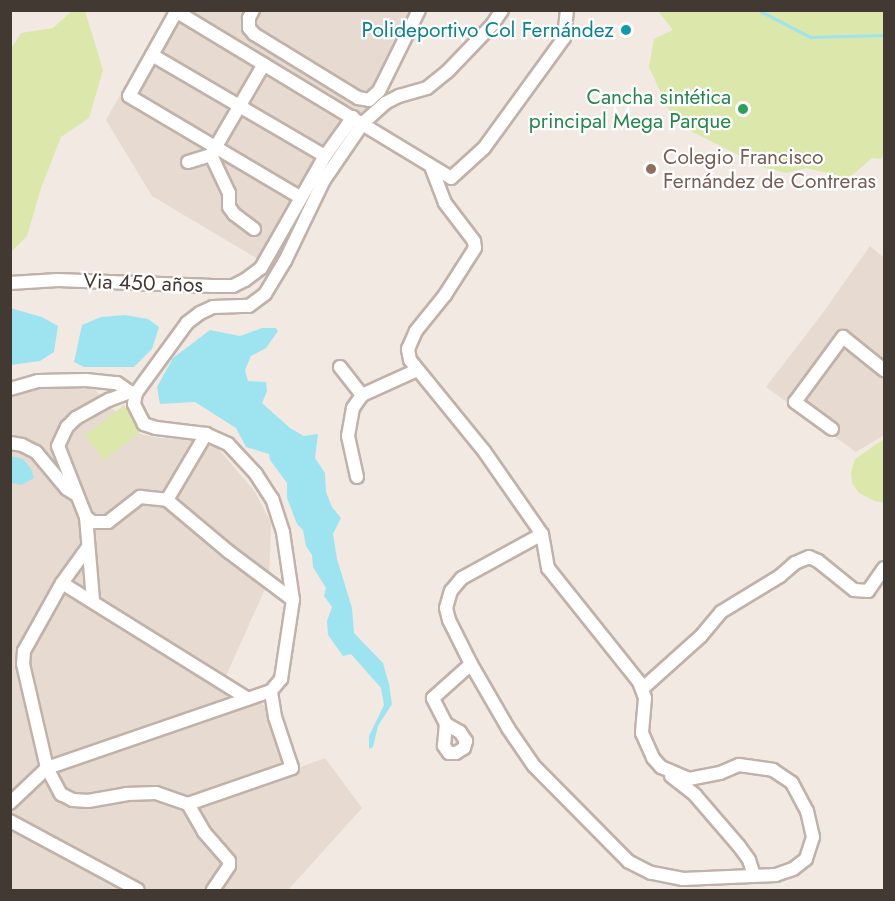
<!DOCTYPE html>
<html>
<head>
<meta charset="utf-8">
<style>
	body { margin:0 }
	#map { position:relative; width:895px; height:901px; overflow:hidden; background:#f2e9e3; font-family:Jost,sans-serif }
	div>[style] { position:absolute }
	.residential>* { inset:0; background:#e6dad1 }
	.green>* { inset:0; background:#dbe7ab; transform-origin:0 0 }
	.water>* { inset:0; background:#9ee4f0 }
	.stream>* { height:3px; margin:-1.5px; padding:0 1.5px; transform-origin:1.5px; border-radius:1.5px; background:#9ee4f0 }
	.roads { filter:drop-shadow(2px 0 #c0b2a9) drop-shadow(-2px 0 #c0b2a9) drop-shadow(0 2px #c0b2a9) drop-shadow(0 -2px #c0b2a9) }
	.minor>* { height:12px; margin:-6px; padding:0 6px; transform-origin:6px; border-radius:6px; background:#fff }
	.dots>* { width:16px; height:16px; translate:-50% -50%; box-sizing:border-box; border:3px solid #fff; border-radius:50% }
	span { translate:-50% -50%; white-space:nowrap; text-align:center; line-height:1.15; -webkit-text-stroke:4.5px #fff; paint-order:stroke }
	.culture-label { font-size:21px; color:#0d838f }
	.right { translate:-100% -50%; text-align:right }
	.leisure-label { font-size:21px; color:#27864d }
	.education-label { font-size:21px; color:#785e54 }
	.left { translate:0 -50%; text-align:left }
	.street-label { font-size:21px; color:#433933 }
	.frame { position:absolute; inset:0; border:12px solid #433933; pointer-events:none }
</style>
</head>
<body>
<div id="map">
	<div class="residential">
		<i style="clip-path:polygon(168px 11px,418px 11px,392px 74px,302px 198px,268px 265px,152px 196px,106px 120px)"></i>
		<i style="clip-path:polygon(870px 246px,884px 258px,884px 435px,856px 452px,766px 387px,822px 314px)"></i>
		<i style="clip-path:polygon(88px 382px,135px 433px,159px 438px,211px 440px,255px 492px,271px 523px,269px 580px,226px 676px,280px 718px,298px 768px,325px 758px,362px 808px,288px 890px,11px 890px,10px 396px,38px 383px)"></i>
	</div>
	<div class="green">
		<i style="clip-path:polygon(73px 10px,85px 11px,103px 70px,89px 118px,61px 137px,41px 188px,27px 236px,11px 252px,11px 49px,21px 33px,53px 28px)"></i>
		<i style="clip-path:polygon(658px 11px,884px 11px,884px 152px,881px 159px,872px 158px,849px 178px,806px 168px,787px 173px,762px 167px,675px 123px,649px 67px,654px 39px,673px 30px)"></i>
		<i style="left:124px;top:405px;width:31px;height:50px;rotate:52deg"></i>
		<i style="clip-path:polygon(884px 439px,884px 502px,877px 502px,859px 493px,852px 483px,851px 473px,855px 459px)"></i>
	</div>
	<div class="water">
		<i style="clip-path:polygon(10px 308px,42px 317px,58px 326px,54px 352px,40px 361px,11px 365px)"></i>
		<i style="clip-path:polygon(125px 315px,148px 319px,159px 327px,152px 349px,134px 367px,84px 367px,74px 362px,82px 325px,101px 317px)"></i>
		<i style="clip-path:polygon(262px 328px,276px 328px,278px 331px,266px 348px,251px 356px,245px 370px,248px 381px,266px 382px,267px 391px,262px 403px,290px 428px,304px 436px,318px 434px,315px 458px,325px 473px,326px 492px,332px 507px,341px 518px,333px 534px,337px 559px,352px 608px,354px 633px,383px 663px,389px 684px,392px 704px,378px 726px,373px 747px,369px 749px,369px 736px,384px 705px,381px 688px,351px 654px,343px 656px,328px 635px,327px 621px,332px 607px,324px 596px,326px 588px,313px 567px,312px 555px,306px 546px,303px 530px,297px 524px,287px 498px,287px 483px,270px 460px,269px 454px,246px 447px,236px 428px,195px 402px,160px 404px,157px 387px,173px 358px,210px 330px,240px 336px)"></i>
		<i style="clip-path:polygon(10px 456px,23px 459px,31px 469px,34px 478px,21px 485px,12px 483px)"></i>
	</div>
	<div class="stream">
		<i style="left:758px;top:10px;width:59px;rotate:27.4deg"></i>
		<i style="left:810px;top:37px;width:74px;rotate:-1.5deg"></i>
	</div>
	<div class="roads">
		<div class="minor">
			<i style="left:174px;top:10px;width:324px;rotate:31.2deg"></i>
			<i style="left:451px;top:178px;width:45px;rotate:-42.3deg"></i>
			<i style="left:484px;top:148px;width:136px;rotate:-54deg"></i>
			<i style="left:564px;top:38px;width:28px;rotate:-84deg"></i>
			<i style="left:253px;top:10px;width:9px;rotate:117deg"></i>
			<i style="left:249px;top:18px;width:10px;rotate:90deg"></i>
			<i style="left:249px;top:28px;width:8px;rotate:50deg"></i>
			<i style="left:254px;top:34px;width:122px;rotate:31.6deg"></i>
			<i style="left:358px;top:98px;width:11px;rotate:10deg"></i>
			<i style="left:369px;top:100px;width:13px;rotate:-42deg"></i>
			<i style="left:379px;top:91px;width:90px;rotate:-63.7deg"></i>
			<i style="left:176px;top:12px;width:96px;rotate:119.2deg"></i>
			<i style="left:129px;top:96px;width:199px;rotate:30.6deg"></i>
			<i style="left:152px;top:55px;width:200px;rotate:30.3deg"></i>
			<i style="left:211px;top:155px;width:42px;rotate:64.7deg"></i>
			<i style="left:229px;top:193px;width:14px;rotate:90deg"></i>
			<i style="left:229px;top:207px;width:9px;rotate:54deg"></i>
			<i style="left:234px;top:214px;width:25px;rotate:37deg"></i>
			<i style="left:188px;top:162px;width:24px;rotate:-17deg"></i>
			<i style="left:211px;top:155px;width:105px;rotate:-59.8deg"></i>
			<i style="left:432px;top:169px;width:36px;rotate:69deg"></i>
			<i style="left:445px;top:203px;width:48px;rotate:52.7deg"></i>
			<i style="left:474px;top:241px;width:7px;rotate:82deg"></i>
			<i style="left:475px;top:248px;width:56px;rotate:122.6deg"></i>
			<i style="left:445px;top:295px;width:46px;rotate:128.9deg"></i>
			<i style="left:416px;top:331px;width:20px;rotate:114deg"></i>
			<i style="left:408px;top:349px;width:11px;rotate:80deg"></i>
			<i style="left:410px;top:360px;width:117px;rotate:50.9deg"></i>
			<i style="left:484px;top:451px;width:101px;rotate:55.1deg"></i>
			<i style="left:542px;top:534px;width:35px;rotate:80deg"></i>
			<i style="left:548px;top:568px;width:146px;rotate:51.4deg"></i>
			<i style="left:639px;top:682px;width:17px;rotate:69deg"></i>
			<i style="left:645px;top:698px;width:35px;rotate:95deg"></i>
			<i style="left:642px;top:733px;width:27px;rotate:66deg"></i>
			<i style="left:653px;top:758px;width:12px;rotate:48deg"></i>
			<i style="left:661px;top:767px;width:30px;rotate:23deg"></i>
			<i style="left:689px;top:779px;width:32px;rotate:-11deg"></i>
			<i style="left:720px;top:773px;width:21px;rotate:-23deg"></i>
			<i style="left:739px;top:765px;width:34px;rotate:8deg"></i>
			<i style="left:773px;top:770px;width:23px;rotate:34deg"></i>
			<i style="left:792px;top:783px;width:32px;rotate:62deg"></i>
			<i style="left:807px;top:811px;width:27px;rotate:77deg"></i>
			<i style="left:813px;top:837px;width:23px;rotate:108deg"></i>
			<i style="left:806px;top:859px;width:16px;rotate:142deg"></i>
			<i style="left:793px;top:869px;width:18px;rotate:161deg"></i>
			<i style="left:776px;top:875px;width:93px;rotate:177.5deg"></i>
			<i style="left:683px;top:879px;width:33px;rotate:-169deg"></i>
			<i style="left:651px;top:873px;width:25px;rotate:-153deg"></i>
			<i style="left:629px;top:862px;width:135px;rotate:-134.7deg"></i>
			<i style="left:534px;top:766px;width:46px;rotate:-124.4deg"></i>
			<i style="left:508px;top:728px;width:74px;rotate:-120deg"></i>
			<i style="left:471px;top:664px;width:49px;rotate:-116.6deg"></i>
			<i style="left:449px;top:620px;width:12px;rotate:-104deg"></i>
			<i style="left:446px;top:608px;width:18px;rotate:-74deg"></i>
			<i style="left:451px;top:591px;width:17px;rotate:-50deg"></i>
			<i style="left:462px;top:578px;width:91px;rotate:-28.8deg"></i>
			<i style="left:10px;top:283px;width:48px;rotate:-3.6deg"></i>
			<i style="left:58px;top:280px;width:155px;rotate:2.2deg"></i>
			<i style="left:213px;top:286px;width:20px"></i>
			<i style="left:233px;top:286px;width:13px;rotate:-27deg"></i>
			<i style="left:245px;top:280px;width:20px;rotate:-37deg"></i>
			<i style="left:261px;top:268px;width:129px;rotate:-60.3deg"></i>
			<i style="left:325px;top:156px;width:48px;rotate:-54.3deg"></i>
			<i style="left:340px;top:367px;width:36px;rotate:52deg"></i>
			<i style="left:10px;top:389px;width:29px;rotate:-16deg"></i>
			<i style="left:38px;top:381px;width:48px;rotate:-1.2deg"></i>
			<i style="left:86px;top:380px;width:31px;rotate:6deg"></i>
			<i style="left:117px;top:383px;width:16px;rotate:35deg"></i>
			<i style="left:832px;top:429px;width:46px;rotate:-143.9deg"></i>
			<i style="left:795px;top:402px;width:81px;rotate:-53.6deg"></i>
			<i style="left:843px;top:337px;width:53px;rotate:38.8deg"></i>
			<i style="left:10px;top:443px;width:12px;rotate:9deg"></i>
			<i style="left:22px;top:445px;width:16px;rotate:27deg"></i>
			<i style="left:36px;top:452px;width:48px;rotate:50deg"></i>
			<i style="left:67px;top:489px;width:9px;rotate:32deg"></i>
			<i style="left:357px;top:477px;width:42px;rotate:-102.4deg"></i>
			<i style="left:348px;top:436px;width:28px;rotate:-80deg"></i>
			<i style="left:353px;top:408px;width:16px;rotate:-55deg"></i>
			<i style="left:362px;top:395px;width:60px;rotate:-24.4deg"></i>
			<i style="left:167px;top:500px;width:77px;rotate:-59.4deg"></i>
			<i style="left:86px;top:517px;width:9px;rotate:36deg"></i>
			<i style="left:93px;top:522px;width:15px"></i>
			<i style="left:108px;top:522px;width:41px;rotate:-38deg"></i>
			<i style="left:140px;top:497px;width:27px;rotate:6deg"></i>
			<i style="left:167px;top:500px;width:81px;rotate:40deg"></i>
			<i style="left:229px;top:552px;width:80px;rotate:36.9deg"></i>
			<i style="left:88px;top:547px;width:44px;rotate:125.8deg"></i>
			<i style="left:62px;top:583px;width:78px;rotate:119.2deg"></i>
			<i style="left:24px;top:651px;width:13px;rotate:94deg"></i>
			<i style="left:23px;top:664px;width:107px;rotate:77deg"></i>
			<i style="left:47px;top:768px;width:30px;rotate:62deg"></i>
			<i style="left:61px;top:794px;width:13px;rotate:27deg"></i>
			<i style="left:73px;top:800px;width:15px;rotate:4deg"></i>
			<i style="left:88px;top:801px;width:39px;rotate:-10deg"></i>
			<i style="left:126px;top:794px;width:30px;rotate:-2deg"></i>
			<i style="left:156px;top:793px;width:34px;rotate:19deg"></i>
			<i style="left:188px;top:804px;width:110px;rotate:-19.1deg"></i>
			<i style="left:292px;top:768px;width:54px;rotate:-108.4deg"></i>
			<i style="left:275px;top:717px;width:26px;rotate:-99deg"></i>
			<i style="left:271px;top:691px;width:16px;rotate:-50deg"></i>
			<i style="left:281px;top:679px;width:80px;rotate:-81.4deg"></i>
			<i style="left:293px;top:600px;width:69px;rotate:-98.4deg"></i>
			<i style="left:283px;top:532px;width:35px;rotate:-108deg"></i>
			<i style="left:272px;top:499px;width:30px;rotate:-123deg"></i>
			<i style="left:256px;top:474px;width:41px;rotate:-133deg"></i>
			<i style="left:228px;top:444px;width:24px;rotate:-156deg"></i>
			<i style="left:206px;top:434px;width:50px;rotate:-173.2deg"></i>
			<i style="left:156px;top:428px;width:13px;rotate:-162deg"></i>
			<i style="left:144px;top:424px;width:22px;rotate:-117deg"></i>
			<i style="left:134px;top:404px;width:11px;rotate:-80deg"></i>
			<i style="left:136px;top:393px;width:87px;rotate:-53.9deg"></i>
			<i style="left:187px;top:323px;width:16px;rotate:-38deg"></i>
			<i style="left:200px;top:313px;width:14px;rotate:-25deg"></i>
			<i style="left:213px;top:307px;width:36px;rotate:-2deg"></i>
			<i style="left:249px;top:306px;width:20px;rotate:-37deg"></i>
			<i style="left:265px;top:294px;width:39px;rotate:-59deg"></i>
			<i style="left:285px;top:261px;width:90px;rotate:-64.3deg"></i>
			<i style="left:324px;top:180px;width:69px;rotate:-55.6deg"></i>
			<i style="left:363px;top:123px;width:30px;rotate:-42deg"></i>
			<i style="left:385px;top:103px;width:16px;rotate:-27deg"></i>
			<i style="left:399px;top:96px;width:29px;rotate:-16deg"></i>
			<i style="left:427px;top:88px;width:26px;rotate:-39deg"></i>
			<i style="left:447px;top:72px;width:65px;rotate:-46.2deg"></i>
			<i style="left:492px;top:25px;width:18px;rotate:-56deg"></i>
			<i style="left:62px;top:583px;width:219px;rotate:31.9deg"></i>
			<i style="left:93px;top:600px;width:83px;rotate:-94.8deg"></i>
			<i style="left:86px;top:517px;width:76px;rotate:-111.5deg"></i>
			<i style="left:58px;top:446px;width:21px;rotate:-65deg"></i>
			<i style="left:67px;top:427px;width:13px;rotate:-45deg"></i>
			<i style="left:76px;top:418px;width:38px;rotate:-29deg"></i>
			<i style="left:109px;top:400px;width:22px;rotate:-21deg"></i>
			<i style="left:130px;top:392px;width:6px;rotate:9deg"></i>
			<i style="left:642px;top:689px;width:79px;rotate:-41.9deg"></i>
			<i style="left:701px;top:636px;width:31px;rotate:-50deg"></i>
			<i style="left:721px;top:612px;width:69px;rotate:-31.4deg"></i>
			<i style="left:780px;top:576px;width:20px;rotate:-41deg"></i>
			<i style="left:795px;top:563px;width:15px;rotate:-23deg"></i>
			<i style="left:809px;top:557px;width:10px;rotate:24deg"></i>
			<i style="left:818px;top:561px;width:46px;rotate:38.9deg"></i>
			<i style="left:854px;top:590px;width:14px;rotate:4deg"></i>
			<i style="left:868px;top:591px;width:28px;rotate:-55deg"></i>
			<i style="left:446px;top:724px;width:16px;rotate:30deg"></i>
			<i style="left:460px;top:732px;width:11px;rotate:56deg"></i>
			<i style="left:466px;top:741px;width:7px;rotate:106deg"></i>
			<i style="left:464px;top:748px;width:9px;rotate:148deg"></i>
			<i style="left:456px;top:753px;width:7px;rotate:180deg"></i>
			<i style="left:449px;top:753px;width:9px;rotate:-126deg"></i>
			<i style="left:444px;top:746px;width:22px;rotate:-85deg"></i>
			<i style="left:446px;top:724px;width:29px;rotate:-117deg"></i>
			<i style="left:433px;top:698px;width:51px;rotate:-41.8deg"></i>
			<i style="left:671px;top:776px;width:31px;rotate:38deg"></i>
			<i style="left:695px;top:795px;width:67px;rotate:49.2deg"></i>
			<i style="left:739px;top:846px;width:17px;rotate:54deg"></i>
			<i style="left:749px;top:860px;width:16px;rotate:72deg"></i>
			<i style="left:10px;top:803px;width:51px;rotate:-43.4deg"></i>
			<i style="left:47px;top:768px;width:237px;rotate:-19deg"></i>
			<i style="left:188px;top:804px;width:32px;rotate:60deg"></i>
			<i style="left:204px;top:832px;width:38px;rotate:49deg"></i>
			<i style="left:229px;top:861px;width:5px;rotate:90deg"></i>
			<i style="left:229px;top:866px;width:29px;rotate:124deg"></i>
			<i style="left:10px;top:821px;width:145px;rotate:28.3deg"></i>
		</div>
	</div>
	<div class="dots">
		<i style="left:626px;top:30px;background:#0f9aa8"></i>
		<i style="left:743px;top:109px;background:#2e9e5b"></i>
		<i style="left:651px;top:169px;background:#8d6e63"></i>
	</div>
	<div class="culture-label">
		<span class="right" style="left:614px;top:30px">Polideportivo Col Fernández</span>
	</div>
	<div class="leisure-label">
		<span class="right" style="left:731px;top:109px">Cancha sintética<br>principal Mega Parque</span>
	</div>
	<div class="education-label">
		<span class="left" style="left:663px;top:169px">Colegio Francisco<br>Fernández de Contreras</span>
	</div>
	<div class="street-label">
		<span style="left:143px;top:283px;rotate:2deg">Via 450 años</span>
	</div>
	<div class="frame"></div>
</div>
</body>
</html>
